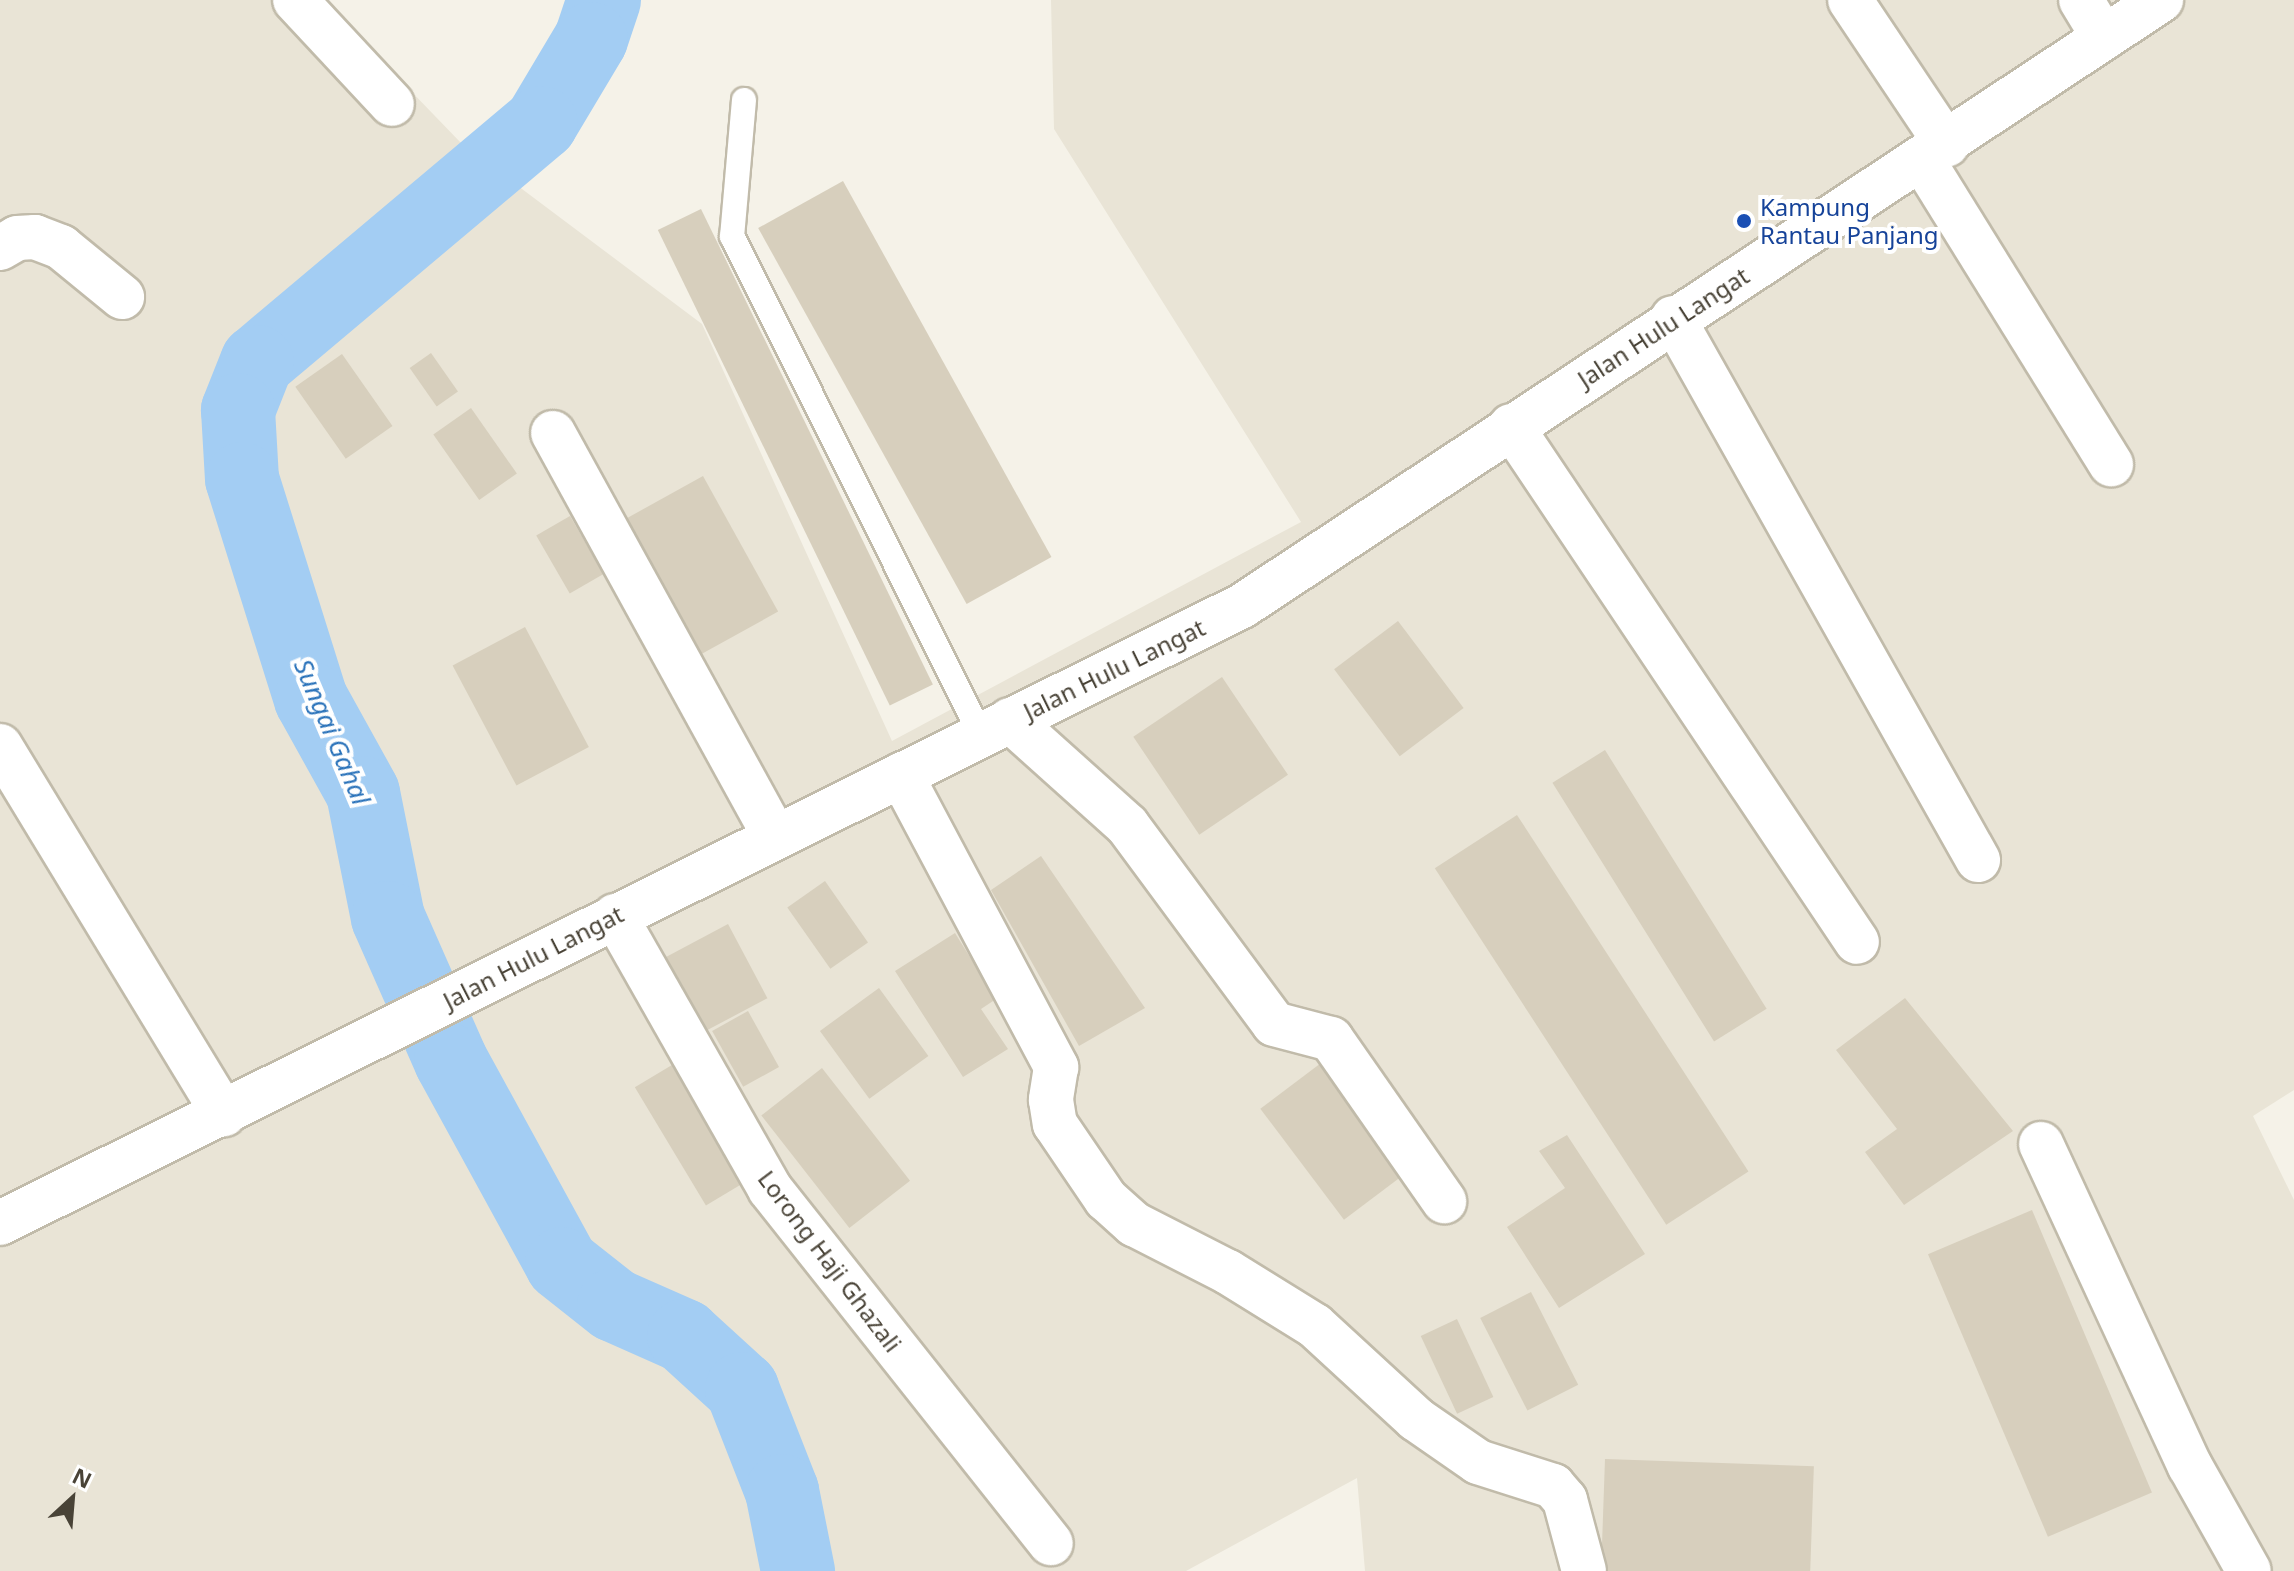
<!DOCTYPE html>
<html>
<head>
<meta charset="utf-8">
<style>
	body { margin:0 }
	#map { position:relative; width:2294px; height:1571px; overflow:hidden; background:#f5f2e8; font-family:"Noto Sans",sans-serif }
	div>[style] { position:absolute }
	.residential>* { inset:0; background:#e9e4d6 }
	.river>* { height:74px; margin:-37px; padding:0 37px; transform-origin:37px; border-radius:37px; background:#a3cdf3 }
	.building>* { inset:0; background:#d7cfbd; transform-origin:0 0 }
	.roads { filter:drop-shadow(2px 0 #c1bbaa) drop-shadow(-2px 0 #c1bbaa) drop-shadow(0 2px #c1bbaa) drop-shadow(0 -2px #c1bbaa) }
	.service>* { height:24px; margin:-12px; padding:0 12px; transform-origin:12px; border-radius:12px; background:#fff }
	.minor>* { height:44px; margin:-22px; padding:0 22px; transform-origin:22px; border-radius:22px; background:#fff }
	.tertiary>* { height:44px; margin:-22px; padding:0 22px; transform-origin:22px; border-radius:22px; background:#fff }
	.dots>* { width:22px; height:22px; translate:-50% -50%; box-sizing:border-box; border:4px solid #fff; border-radius:50% }
	span { translate:-50% -50%; white-space:nowrap; text-align:center; line-height:1.15; -webkit-text-stroke:8px #fff; paint-order:stroke }
	.transit-label { font-size:24px; color:#164399 }
	.left { translate:0 -50%; text-align:left }
	.street-label { font-size:24px; color:#494337 }
	.water-label { font-size:26px; color:#2b73ba; font-style:italic }
	.north { position:absolute; left:32px; top:1459px; width:80px; height:80px; -webkit-text-stroke:6px #fff; paint-order:stroke; rotate:26deg; font-size:22px; font-weight:700; line-height:32px; text-align:center; color:#494337 }
	.north::after { content:''; display:block; margin:auto; width:28px; height:36px; background:#494337; clip-path:polygon(50% 0,100% 100%,50% 72%,0 100%) }
</style>
</head>
<body>
<div id="map">
	<div class="residential">
		<i style="clip-path:polygon(0 0,323px 0,462px 144px,702px 324px,892px 741px,1301px 522px,1054px 129px,1051px 0,2294px 0,2294px 1090px,2253px 1116px,2294px 1200px,2294px 1571px,1365px 1571px,1357px 1478px,1186px 1571px,0 1571px)"></i>
	</div>
	<div class="river">
		<i style="left:604px;top:0;width:41px;rotate:108.4deg"></i>
		<i style="left:591px;top:39px;width:98px;rotate:120.8deg"></i>
		<i style="left:541px;top:123px;width:371px;rotate:139.9deg"></i>
		<i style="left:257px;top:362px;width:52px;rotate:111.6deg"></i>
		<i style="left:238px;top:410px;width:69px;rotate:86.7deg"></i>
		<i style="left:242px;top:479px;width:231px;rotate:72.6deg"></i>
		<i style="left:311px;top:699px;width:107px;rotate:61deg"></i>
		<i style="left:363px;top:793px;width:127px;rotate:78.7deg"></i>
		<i style="left:388px;top:918px;width:156px;rotate:66.2deg"></i>
		<i style="left:451px;top:1061px;width:231px;rotate:61.3deg"></i>
		<i style="left:562px;top:1264px;width:66px;rotate:38.3deg"></i>
		<i style="left:614px;top:1305px;width:77px;rotate:23.9deg"></i>
		<i style="left:684px;top:1336px;width:79px;rotate:42.4deg"></i>
		<i style="left:742px;top:1389px;width:110px;rotate:68.6deg"></i>
		<i style="left:782px;top:1491px;width:82px;rotate:78.7deg"></i>
	</div>
	<div class="building">
		<i style="left:843px;top:181px;width:430px;height:97px;rotate:61deg"></i>
		<i style="left:701px;top:209px;width:529px;height:48px;rotate:64deg"></i>
		<i style="left:431px;top:353px;width:47px;height:26px;rotate:55deg"></i>
		<i style="left:342px;top:354px;width:88px;height:57px;rotate:55deg"></i>
		<i style="left:471px;top:408px;width:80px;height:46px;rotate:55deg"></i>
		<i style="left:703px;top:476px;width:155px;height:100px;rotate:61deg"></i>
		<i style="left:570px;top:516px;width:67px;height:39px;rotate:60deg"></i>
		<i style="left:1398px;top:621px;width:109px;height:80px;rotate:53deg"></i>
		<i style="left:525px;top:627px;width:136px;height:82px;rotate:62deg"></i>
		<i style="left:1222px;top:677px;width:118px;height:107px;rotate:56deg"></i>
		<i style="left:1605px;top:750px;width:305px;height:62px;rotate:58deg"></i>
		<i style="left:1517px;top:815px;width:425px;height:98px;rotate:57deg"></i>
		<i style="clip-path:polygon(1041px 856px,1145px 1008px,1079px 1046px,991px 890px)"></i>
		<i style="left:825px;top:881px;width:75px;height:46px;rotate:55deg"></i>
		<i style="left:728px;top:924px;width:84px;height:76px;rotate:62deg"></i>
		<i style="clip-path:polygon(955px 933px,996px 999px,981px 1009px,1008px 1049px,963px 1077px,895px 971px)"></i>
		<i style="left:879px;top:988px;width:84px;height:73px;rotate:54deg"></i>
		<i style="clip-path:polygon(1905px 998px,2013px 1131px,1904px 1205px,1865px 1152px,1897px 1129px,1836px 1050px)"></i>
		<i style="left:748px;top:1011px;width:64px;height:41px;rotate:61deg"></i>
		<i style="left:682px;top:1059px;width:138px;height:55px;rotate:59deg"></i>
		<i style="left:1325px;top:1060px;width:139px;height:81px;rotate:53deg"></i>
		<i style="left:822px;top:1068px;width:143px;height:77px;rotate:52deg"></i>
		<i style="clip-path:polygon(1567px 1135px,1645px 1254px,1559px 1308px,1507px 1227px,1565px 1188px,1539px 1151px)"></i>
		<i style="left:2032px;top:1210px;width:307px;height:113px;rotate:67deg"></i>
		<i style="left:1531px;top:1292px;width:104px;height:57px;rotate:63deg"></i>
		<i style="left:1457px;top:1319px;width:86px;height:40px;rotate:65deg"></i>
		<i style="left:1605px;top:1459px;width:209px;height:112px;rotate:2deg"></i>
	</div>
	<div class="roads">
		<div class="service">
			<i style="left:744px;top:100px;width:137px;rotate:95deg"></i>
			<i style="left:732px;top:236px;width:558px;rotate:63.48deg"></i>
		</div>
		<div class="minor">
			<i style="left:295px;top:0;width:142px;rotate:47deg"></i>
			<i style="left:1850px;top:0;width:174px;rotate:56.2deg"></i>
			<i style="left:2081px;top:0;width:44px;rotate:58.8deg"></i>
			<i style="left:1923px;top:161px;width:357px;rotate:58.2deg"></i>
			<i style="left:0;top:248px;width:20px;rotate:-30deg"></i>
			<i style="left:17px;top:238px;width:18px;rotate:-3deg"></i>
			<i style="left:35px;top:237px;width:28px;rotate:21deg"></i>
			<i style="left:61px;top:247px;width:79px;rotate:39.3deg"></i>
			<i style="left:1673px;top:318px;width:622px;rotate:60.63deg"></i>
			<i style="left:1511px;top:426px;width:621px;rotate:56.16deg"></i>
			<i style="left:553px;top:433px;width:461px;rotate:61.2deg"></i>
			<i style="left:1010px;top:720px;width:157px;rotate:41.9deg"></i>
			<i style="left:1127px;top:825px;width:247px;rotate:53.5deg"></i>
			<i style="left:1274px;top:1024px;width:59px;rotate:14.7deg"></i>
			<i style="left:1331px;top:1039px;width:198px;rotate:55.1deg"></i>
			<i style="left:0;top:746px;width:431px;rotate:58.7deg"></i>
			<i style="left:901px;top:775px;width:331px;rotate:62deg"></i>
			<i style="left:1056px;top:1067px;width:33px;rotate:99deg"></i>
			<i style="left:1051px;top:1100px;width:24px;rotate:81deg"></i>
			<i style="left:1055px;top:1124px;width:91px;rotate:55.8deg"></i>
			<i style="left:1106px;top:1199px;width:38px;rotate:42deg"></i>
			<i style="left:1134px;top:1224px;width:106px;rotate:27.1deg"></i>
			<i style="left:1228px;top:1272px;width:102px;rotate:31.8deg"></i>
			<i style="left:1315px;top:1326px;width:137px;rotate:42.6deg"></i>
			<i style="left:1416px;top:1419px;width:75px;rotate:34.7deg"></i>
			<i style="left:1478px;top:1462px;width:79px;rotate:17.7deg"></i>
			<i style="left:1553px;top:1486px;width:18px;rotate:49deg"></i>
			<i style="left:1565px;top:1500px;width:73px;rotate:75deg"></i>
			<i style="left:615px;top:916px;width:314px;rotate:60.4deg"></i>
			<i style="left:770px;top:1189px;width:452px;rotate:51.6deg"></i>
			<i style="left:2041px;top:1144px;width:355px;rotate:65.2deg"></i>
			<i style="left:2190px;top:1466px;width:120px;rotate:60.7deg"></i>
		</div>
		<div class="tertiary">
			<i style="left:0;top:1223px;width:1387px;rotate:-26.42deg"></i>
			<i style="left:1242px;top:606px;width:1101px;rotate:-33.4deg"></i>
		</div>
	</div>
	<div class="dots">
		<i style="left:1744px;top:221px;background:#1a4fb4"></i>
	</div>
	<div class="transit-label">
		<span class="left" style="left:1760px;top:221px">Kampung<br>Rantau Panjang</span>
	</div>
	<div class="street-label">
		<span style="left:1663px;top:327px;rotate:-33deg">Jalan Hulu Langat</span>
		<span style="left:1114px;top:669px;rotate:-26deg">Jalan Hulu Langat</span>
		<span style="left:533px;top:957px;rotate:-27deg">Jalan Hulu Langat</span>
		<span style="left:830px;top:1261px;rotate:53deg">Lorong Haji Ghazali</span>
	</div>
	<div class="water-label">
		<span style="left:332px;top:732px;rotate:67deg">Sungai Gahal</span>
	</div>
	<div class="north">N</div>
</div>
</body>
</html>
